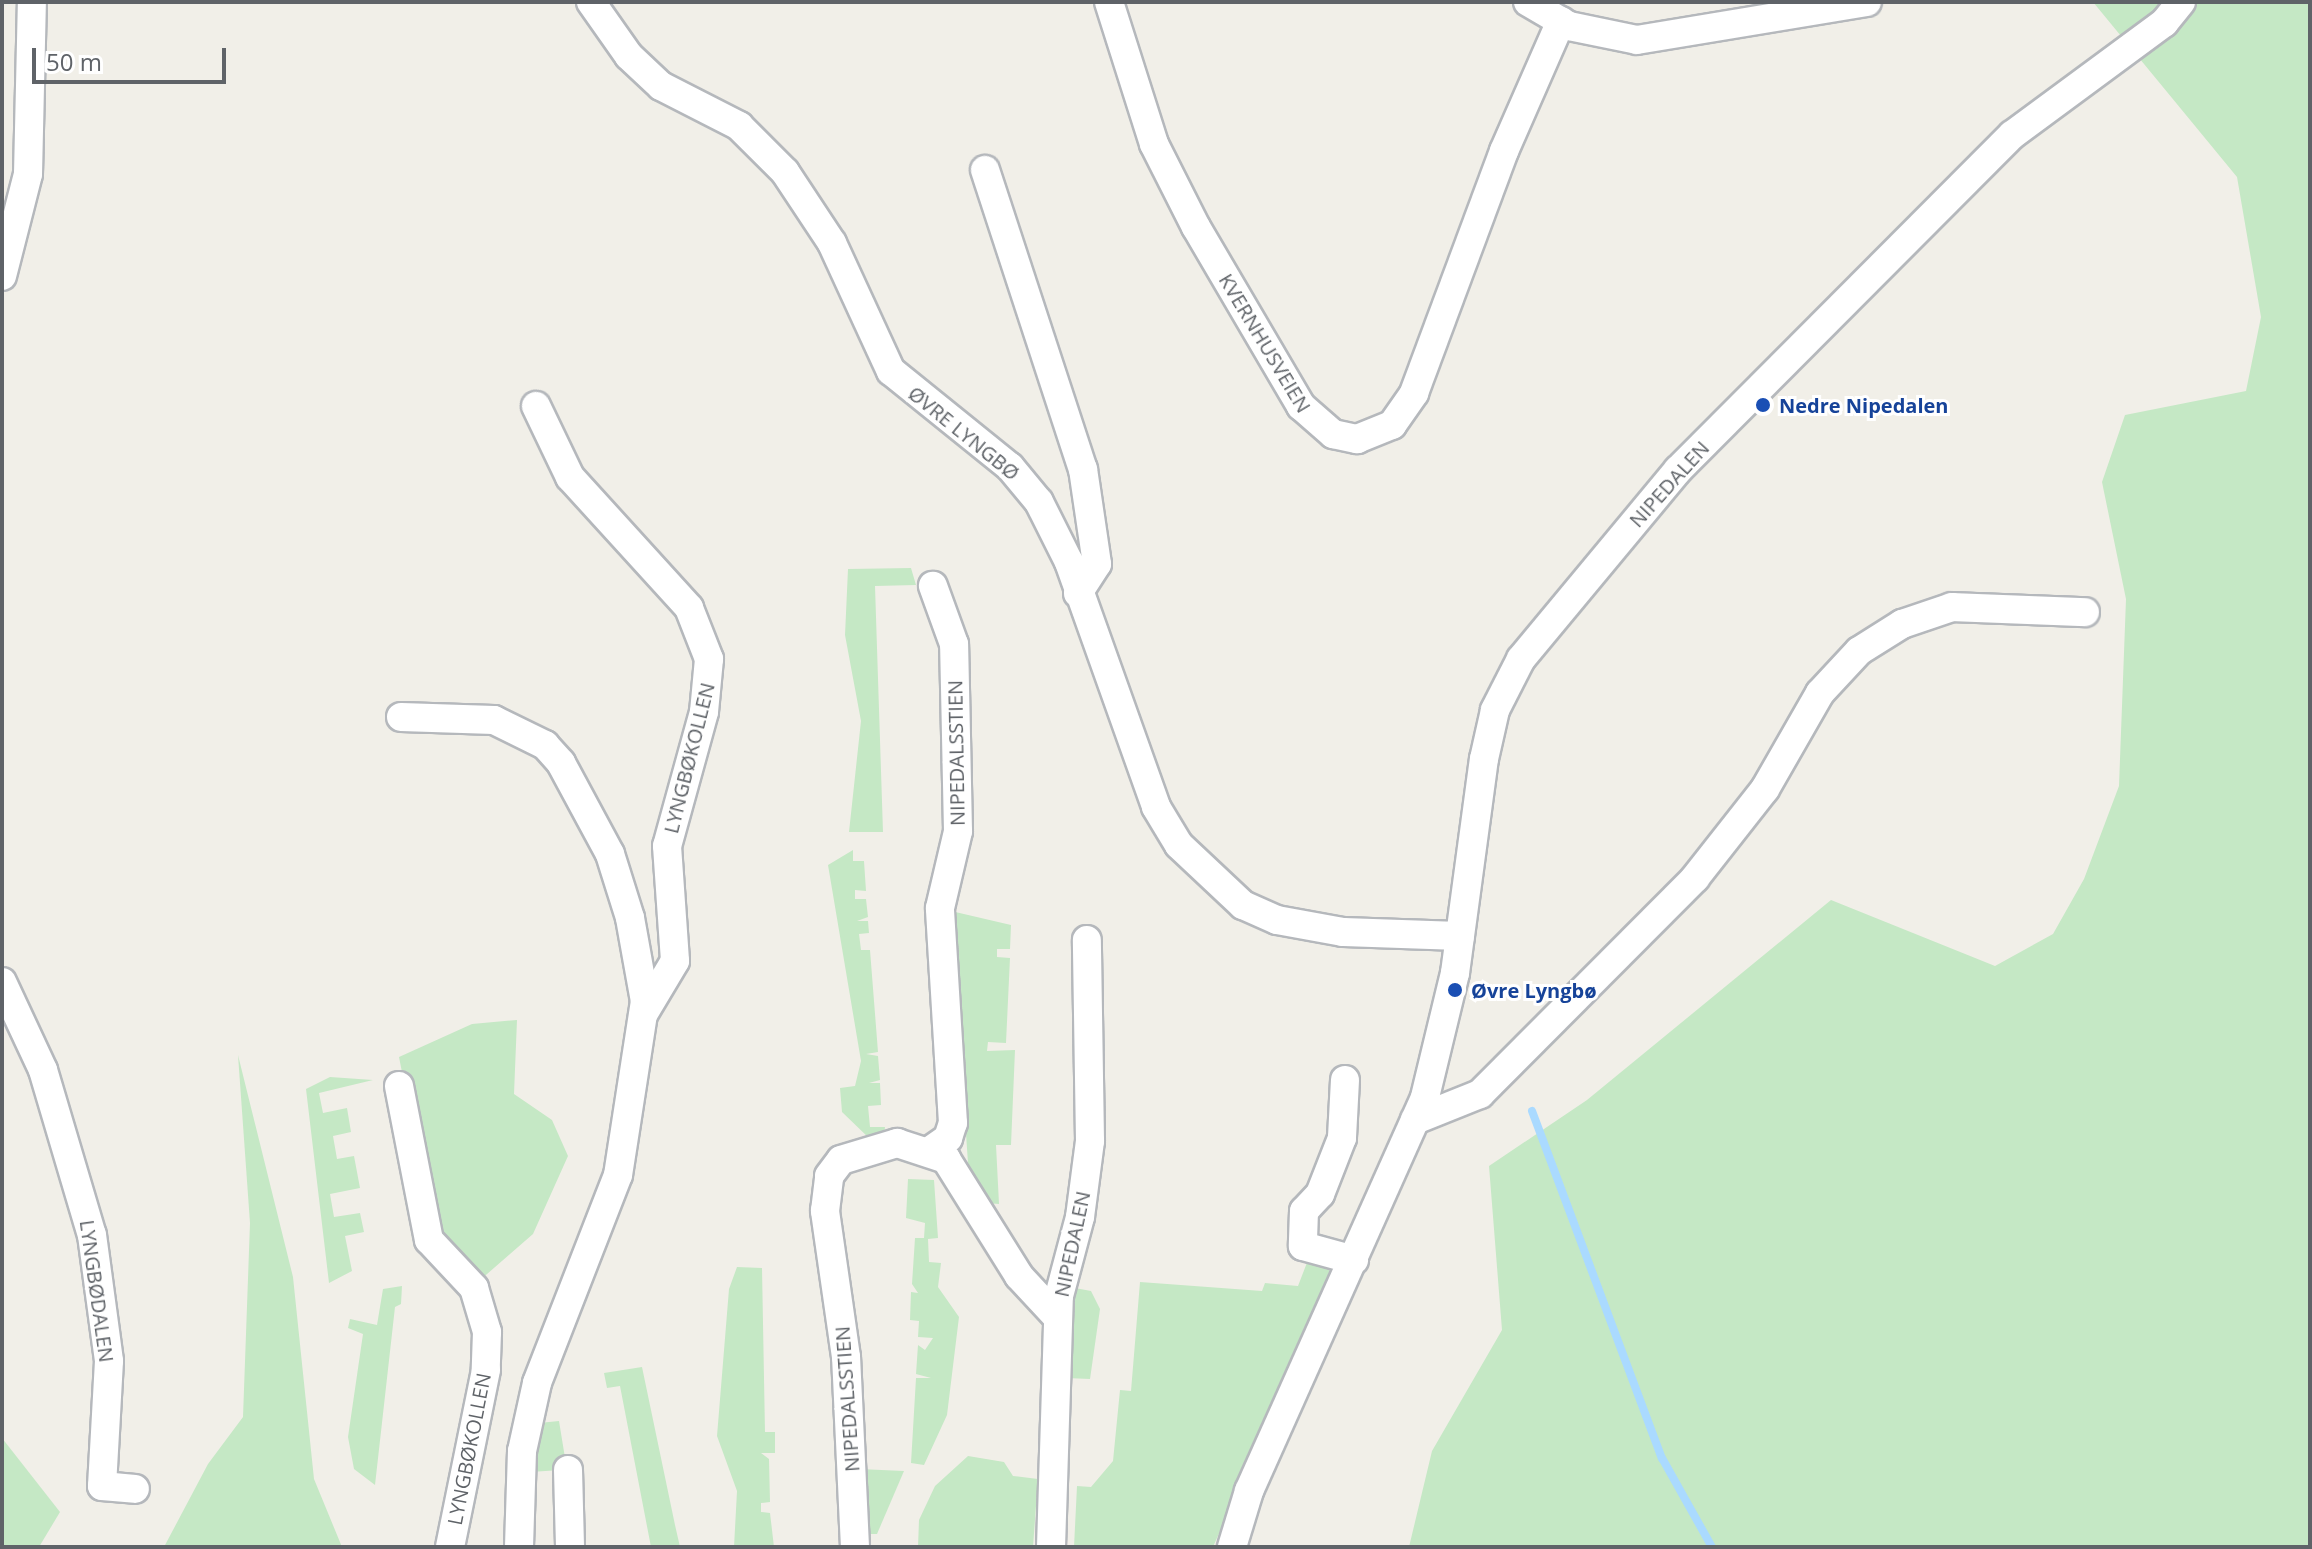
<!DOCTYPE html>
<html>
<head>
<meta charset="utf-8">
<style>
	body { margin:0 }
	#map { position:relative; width:2312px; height:1549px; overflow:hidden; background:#f1efe8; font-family:"Open Sans",sans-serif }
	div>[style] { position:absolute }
	.green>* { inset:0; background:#c5e8c5 }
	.stream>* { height:8px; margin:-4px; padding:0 4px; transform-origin:4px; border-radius:4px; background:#aadaff }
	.roads { filter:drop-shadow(2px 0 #b5b8bc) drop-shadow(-2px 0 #b5b8bc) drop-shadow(0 2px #b5b8bc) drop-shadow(0 -2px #b5b8bc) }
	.minor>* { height:28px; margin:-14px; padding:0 14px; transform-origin:14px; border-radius:14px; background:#fff }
	.dots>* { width:22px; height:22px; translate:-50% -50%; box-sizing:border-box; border:4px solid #fff; border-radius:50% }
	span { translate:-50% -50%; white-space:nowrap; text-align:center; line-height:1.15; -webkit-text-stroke:6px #fff; paint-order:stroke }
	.street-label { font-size:20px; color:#5f6368 }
	.transit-label { font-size:20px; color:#164399; font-weight:700 }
	.left { translate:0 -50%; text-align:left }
	.frame { position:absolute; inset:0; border:4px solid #5f6368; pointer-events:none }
	.scale { position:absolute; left:32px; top:48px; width:194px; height:36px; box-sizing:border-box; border:4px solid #5f6368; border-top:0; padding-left:10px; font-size:24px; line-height:28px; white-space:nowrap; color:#5f6368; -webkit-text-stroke:6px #fff; paint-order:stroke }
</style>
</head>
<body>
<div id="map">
	<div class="green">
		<i style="clip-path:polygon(2093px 2px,2310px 2px,2310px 1547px,1409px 1547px,1432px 1451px,1502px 1330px,1489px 1166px,1587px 1100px,1831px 900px,1995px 966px,2053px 934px,2084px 879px,2119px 786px,2126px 599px,2102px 482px,2125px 415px,2246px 391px,2261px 317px,2237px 177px)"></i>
		<i style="clip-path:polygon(911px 568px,916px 585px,875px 586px,883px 832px,849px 832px,861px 721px,845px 635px,848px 569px)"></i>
		<i style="clip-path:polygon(853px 850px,853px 861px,864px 861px,866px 891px,855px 890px,855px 899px,866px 899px,868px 917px,857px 921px,868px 921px,869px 933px,859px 934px,861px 950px,870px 950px,878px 1052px,866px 1054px,878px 1056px,880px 1080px,869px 1083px,880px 1083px,881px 1105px,868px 1106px,870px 1127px,885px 1127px,884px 1135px,870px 1139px,842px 1112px,840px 1088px,855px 1086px,861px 1061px,828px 865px)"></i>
		<i style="clip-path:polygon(951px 911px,1011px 925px,1010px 949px,997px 949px,997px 957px,1010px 958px,1006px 1043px,988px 1042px,987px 1051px,1015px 1050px,1011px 1145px,996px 1145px,999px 1204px,986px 1203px,968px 1163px)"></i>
		<i style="clip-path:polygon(517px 1020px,514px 1094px,552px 1120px,568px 1156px,533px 1234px,479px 1281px,433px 1229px,399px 1057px,472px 1024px)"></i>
		<i style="clip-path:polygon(238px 1055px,293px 1277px,314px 1479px,342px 1547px,164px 1547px,208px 1464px,243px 1417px,250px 1223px)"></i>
		<i style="clip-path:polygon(330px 1077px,373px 1080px,319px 1093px,323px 1113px,347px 1108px,351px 1132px,333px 1136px,337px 1159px,354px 1156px,360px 1188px,330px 1194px,334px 1217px,360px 1213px,364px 1232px,345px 1236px,352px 1271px,329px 1283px,306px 1089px)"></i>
		<i style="clip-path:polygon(908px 1179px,934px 1180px,938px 1238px,928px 1239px,929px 1262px,941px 1263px,938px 1287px,959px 1317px,947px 1415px,924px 1465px,911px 1463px,916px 1378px,931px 1378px,916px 1374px,918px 1345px,925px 1350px,933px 1338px,918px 1337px,919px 1321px,910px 1320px,911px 1292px,918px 1293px,912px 1284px,915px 1238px,924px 1238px,925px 1223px,906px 1218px)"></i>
		<i style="clip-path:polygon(1308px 1260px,1326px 1261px,1332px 1278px,1213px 1547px,1074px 1547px,1077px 1486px,1091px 1487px,1113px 1461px,1120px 1390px,1131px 1391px,1140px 1282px,1262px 1291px,1265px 1283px,1298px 1286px)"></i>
		<i style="clip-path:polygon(737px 1267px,762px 1268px,765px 1432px,775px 1432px,775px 1453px,761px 1453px,769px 1459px,770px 1502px,761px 1503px,761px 1512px,770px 1513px,774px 1547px,734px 1547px,737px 1491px,717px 1436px,729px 1289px)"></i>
		<i style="clip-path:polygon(402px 1286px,401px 1304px,395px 1307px,375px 1485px,354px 1469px,348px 1437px,363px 1334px,348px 1328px,350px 1319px,377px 1325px,383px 1289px)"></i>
		<i style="clip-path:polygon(1075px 1288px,1091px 1291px,1100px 1309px,1090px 1379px,1066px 1378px)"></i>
		<i style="clip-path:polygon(642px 1367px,675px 1525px,680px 1547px,651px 1547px,620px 1386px,607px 1388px,604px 1373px)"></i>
		<i style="clip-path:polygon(559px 1421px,566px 1464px,561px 1470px,530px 1472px,539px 1423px)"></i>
		<i style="clip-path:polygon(2px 1438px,60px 1512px,39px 1547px,2px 1547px)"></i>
		<i style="clip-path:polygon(968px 1456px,1004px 1462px,1013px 1476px,1038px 1479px,1033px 1547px,918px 1547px,919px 1520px,935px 1486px)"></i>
		<i style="clip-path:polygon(859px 1469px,904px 1471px,877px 1534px,865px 1534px)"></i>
	</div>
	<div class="stream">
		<i style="left:1532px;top:1111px;width:371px;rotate:69.5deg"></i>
		<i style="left:1662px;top:1458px;width:102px;rotate:60.7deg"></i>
	</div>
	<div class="roads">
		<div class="minor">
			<i style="left:591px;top:2px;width:66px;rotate:54.9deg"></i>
			<i style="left:629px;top:56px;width:44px;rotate:43.2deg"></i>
			<i style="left:661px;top:86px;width:88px;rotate:27.1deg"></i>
			<i style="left:739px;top:126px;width:65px;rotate:45deg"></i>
			<i style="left:785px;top:172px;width:85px;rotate:56.5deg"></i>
			<i style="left:832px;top:243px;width:141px;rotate:65.3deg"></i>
			<i style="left:891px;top:371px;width:153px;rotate:38.9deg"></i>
			<i style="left:1010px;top:467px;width:45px;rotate:50.4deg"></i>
			<i style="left:1039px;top:502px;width:67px;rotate:63.4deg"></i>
			<i style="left:1069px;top:562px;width:260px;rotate:70.4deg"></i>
			<i style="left:1156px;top:807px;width:44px;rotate:58.8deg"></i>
			<i style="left:1179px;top:845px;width:88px;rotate:43.2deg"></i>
			<i style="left:1243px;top:905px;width:37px;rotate:24deg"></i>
			<i style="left:1277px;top:920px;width:67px;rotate:10.3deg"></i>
			<i style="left:1343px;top:932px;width:117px;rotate:2deg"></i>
			<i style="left:1109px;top:2px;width:149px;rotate:72.4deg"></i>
			<i style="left:1154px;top:144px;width:93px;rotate:63.2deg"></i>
			<i style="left:1196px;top:227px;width:208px;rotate:59.6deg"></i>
			<i style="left:1301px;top:406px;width:43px;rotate:41.2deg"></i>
			<i style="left:1333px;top:434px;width:25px;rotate:12deg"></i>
			<i style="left:1357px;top:439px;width:38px;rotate:-22deg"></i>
			<i style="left:1392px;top:425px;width:39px;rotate:-55deg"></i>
			<i style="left:1414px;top:393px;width:258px;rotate:-69.6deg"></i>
			<i style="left:1504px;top:151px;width:142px;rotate:-66.3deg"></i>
			<i style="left:1528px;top:2px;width:48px;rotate:30.3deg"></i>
			<i style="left:1569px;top:26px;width:69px;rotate:11.6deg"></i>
			<i style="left:1637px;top:40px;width:233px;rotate:-9.4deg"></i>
			<i style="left:985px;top:170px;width:315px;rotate:71.9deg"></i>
			<i style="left:1083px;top:469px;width:96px;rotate:81.6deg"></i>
			<i style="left:1097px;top:564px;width:35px;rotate:123deg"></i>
			<i style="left:2px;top:276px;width:105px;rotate:-75.7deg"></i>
			<i style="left:28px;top:174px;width:172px;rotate:-88.7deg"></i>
			<i style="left:536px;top:406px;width:79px;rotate:64.4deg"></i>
			<i style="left:570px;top:477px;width:177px;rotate:47.7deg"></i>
			<i style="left:689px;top:608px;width:55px;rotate:68.6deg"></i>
			<i style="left:709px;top:659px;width:53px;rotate:95.4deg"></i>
			<i style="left:704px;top:712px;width:139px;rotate:105.4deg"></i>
			<i style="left:667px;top:846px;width:115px;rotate:86deg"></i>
			<i style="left:675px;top:961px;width:61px;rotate:120.8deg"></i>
			<i style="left:401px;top:717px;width:93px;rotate:1.8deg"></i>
			<i style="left:494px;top:720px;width:57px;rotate:26.1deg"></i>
			<i style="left:545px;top:745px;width:24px;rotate:48deg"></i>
			<i style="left:561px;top:763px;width:103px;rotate:61.7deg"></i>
			<i style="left:610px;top:854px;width:67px;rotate:72.6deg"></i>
			<i style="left:630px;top:918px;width:84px;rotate:79.8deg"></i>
			<i style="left:645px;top:1001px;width:176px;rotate:98.8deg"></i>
			<i style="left:618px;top:1175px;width:223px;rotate:111.3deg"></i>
			<i style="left:537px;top:1383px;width:70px;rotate:102.4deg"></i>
			<i style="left:522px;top:1451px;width:96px;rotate:91.8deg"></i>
			<i style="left:2px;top:982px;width:97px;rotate:65deg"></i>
			<i style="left:43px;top:1070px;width:172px;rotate:73.5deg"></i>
			<i style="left:92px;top:1235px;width:127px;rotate:82.3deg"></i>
			<i style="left:109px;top:1361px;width:125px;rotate:93.2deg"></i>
			<i style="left:102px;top:1486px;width:33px;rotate:5deg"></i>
			<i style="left:1345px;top:1080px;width:58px;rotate:93deg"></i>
			<i style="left:1342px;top:1138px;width:60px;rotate:111.4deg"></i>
			<i style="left:1320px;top:1194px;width:23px;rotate:133deg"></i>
			<i style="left:1304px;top:1211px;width:35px;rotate:92deg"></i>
			<i style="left:1303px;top:1246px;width:53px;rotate:15.4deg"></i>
			<i style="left:399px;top:1086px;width:157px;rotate:79deg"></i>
			<i style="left:429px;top:1240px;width:66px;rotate:46.8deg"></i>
			<i style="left:474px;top:1288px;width:46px;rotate:73.5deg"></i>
			<i style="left:487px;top:1332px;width:38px;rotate:92deg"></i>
			<i style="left:486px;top:1370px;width:181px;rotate:101.5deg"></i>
			<i style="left:1415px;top:1120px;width:70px;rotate:-21.8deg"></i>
			<i style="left:1480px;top:1094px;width:305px;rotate:-45.1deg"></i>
			<i style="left:1695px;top:878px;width:113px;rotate:-51.8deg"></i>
			<i style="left:1765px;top:789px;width:111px;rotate:-60.2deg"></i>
			<i style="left:1820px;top:693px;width:57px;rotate:-47.1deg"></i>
			<i style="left:1859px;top:651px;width:51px;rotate:-32.1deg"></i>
			<i style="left:1902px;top:624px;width:53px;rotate:-18.8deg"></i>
			<i style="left:1952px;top:607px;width:133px;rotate:2.2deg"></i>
			<i style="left:931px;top:1150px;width:21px;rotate:-35deg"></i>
			<i style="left:948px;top:1138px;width:16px;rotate:-72deg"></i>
			<i style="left:953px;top:1123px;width:215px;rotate:-93.5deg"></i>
			<i style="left:940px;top:908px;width:79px;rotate:-76.8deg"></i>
			<i style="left:958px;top:831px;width:187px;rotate:-91.2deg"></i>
			<i style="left:954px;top:644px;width:62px;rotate:-109.9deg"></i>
			<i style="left:568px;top:1470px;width:77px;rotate:88.5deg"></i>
			<i style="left:855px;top:1547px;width:190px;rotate:-92.7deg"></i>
			<i style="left:846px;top:1357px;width:148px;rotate:-98.2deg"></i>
			<i style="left:825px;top:1211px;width:35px;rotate:-83deg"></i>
			<i style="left:829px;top:1176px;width:20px;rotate:-53deg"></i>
			<i style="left:841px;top:1160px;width:59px;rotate:-16.9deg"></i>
			<i style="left:897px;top:1143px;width:52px;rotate:18.1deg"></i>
			<i style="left:946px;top:1159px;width:138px;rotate:58deg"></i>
			<i style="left:1019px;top:1276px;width:57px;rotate:47.1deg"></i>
			<i style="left:1051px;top:1547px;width:251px;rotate:-88.2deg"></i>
			<i style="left:1059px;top:1296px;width:82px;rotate:-75.1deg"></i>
			<i style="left:1080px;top:1217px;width:77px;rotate:-82.5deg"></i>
			<i style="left:1090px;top:1141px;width:201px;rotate:-90.9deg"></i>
			<i style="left:1232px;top:1547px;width:59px;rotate:-73.1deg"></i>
			<i style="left:1249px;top:1491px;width:432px;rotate:-65.9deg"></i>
			<i style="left:1425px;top:1097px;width:128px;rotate:-76.4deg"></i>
			<i style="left:1455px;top:973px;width:216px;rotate:-82.3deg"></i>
			<i style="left:1484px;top:759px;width:50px;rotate:-77.3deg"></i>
			<i style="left:1495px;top:710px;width:57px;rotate:-63deg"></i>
			<i style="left:1521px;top:659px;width:246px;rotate:-50.3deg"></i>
			<i style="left:1678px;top:470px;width:473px;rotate:-45.1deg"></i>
			<i style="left:2012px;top:135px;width:189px;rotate:-36.4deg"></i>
			<i style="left:2164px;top:23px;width:27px;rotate:-51deg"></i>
		</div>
	</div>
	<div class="dots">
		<i style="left:1763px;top:405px;background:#1a4fb4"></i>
		<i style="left:1455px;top:990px;background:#1a4fb4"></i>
	</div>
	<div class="street-label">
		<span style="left:1265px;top:343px;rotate:59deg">KVERNHUSVEIEN</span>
		<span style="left:964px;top:433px;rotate:39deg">ØVRE LYNGBØ</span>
		<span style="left:1669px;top:484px;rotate:-48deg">NIPEDALEN</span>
		<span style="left:956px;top:753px;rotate:-91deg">NIPEDALSSTIEN</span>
		<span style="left:689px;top:758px;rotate:-76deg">LYNGBØKOLLEN</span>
		<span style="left:1072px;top:1244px;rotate:-78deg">NIPEDALEN</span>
		<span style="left:97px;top:1291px;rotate:82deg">LYNGBØDALEN</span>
		<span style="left:847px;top:1399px;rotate:-94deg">NIPEDALSSTIEN</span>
		<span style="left:469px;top:1449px;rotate:-79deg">LYNGBØKOLLEN</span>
	</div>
	<div class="transit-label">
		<span class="left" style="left:1779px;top:405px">Nedre Nipedalen</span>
		<span class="left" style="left:1471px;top:990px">Øvre Lyngbø</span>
	</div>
	<div class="frame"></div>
	<div class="scale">50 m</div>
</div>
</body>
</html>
